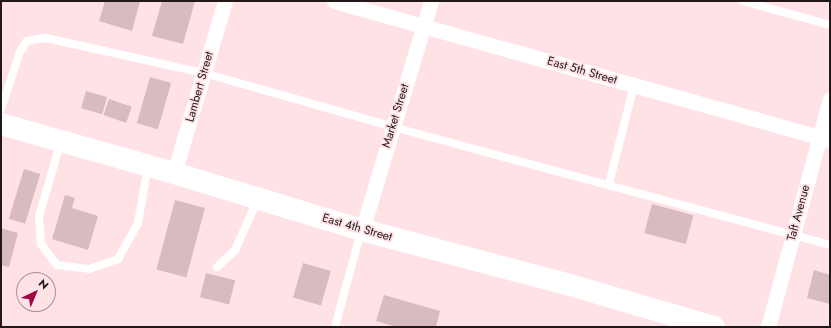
<!DOCTYPE html>
<html>
<head>
<meta charset="utf-8">
<style>
	body { margin:0 }
	#map { position:relative; width:831px; height:328px; overflow:hidden; background:#ffe2e6; font-family:Jost,sans-serif }
	div>[style] { position:absolute }
	.building>* { inset:0; background:#d7bbc0; transform-origin:0 0 }
	.lane>* { height:8px; margin:-4px; padding:0 4px; transform-origin:4px; border-radius:4px; background:#fff }
	.street>* { height:15px; margin:-7.5px; padding:0 7.5px; transform-origin:7.5px; border-radius:7.5px; background:#fff }
	.secondary>* { height:22px; margin:-11px; padding:0 11px; transform-origin:11px; border-radius:11px; background:#fff }
	span { translate:-50% -50%; white-space:nowrap; text-align:center; line-height:1.15; -webkit-text-stroke:3.5px #ffe2e6; paint-order:stroke }
	.street-label { font-size:12px; color:#22181a }
	.frame { position:absolute; inset:0; border:2px solid #22181a; pointer-events:none }
	.north { position:absolute; left:16px; top:272px; width:40px; height:40px; box-sizing:border-box; background:#ffe2e6; border:1px solid #a79194; border-radius:50%; rotate:44deg; font-size:11px; font-weight:700; line-height:16px; text-align:center; color:#22181a }
	.north::after { content:''; display:block; margin:auto; width:14px; height:18px; background:#a00546; clip-path:polygon(50% 0,100% 100%,50% 72%,0 100%) }
</style>
</head>
<body>
<div id="map">
	<div class="building">
		<i style="clip-path:polygon(105px 1px,140px 1px,132px 31px,99px 21px)"></i>
		<i style="clip-path:polygon(162px 1px,195px 1px,183px 44px,152px 36px)"></i>
		<i style="left:150px;top:77px;width:22px;height:48px;rotate:16deg"></i>
		<i style="left:86px;top:91px;width:22px;height:18px;rotate:16deg"></i>
		<i style="left:109px;top:99px;width:24px;height:17px;rotate:19deg"></i>
		<i style="left:24px;top:169px;width:17px;height:52px;rotate:17deg"></i>
		<i style="clip-path:polygon(65px 195px,75px 198px,72px 208px,98px 216px,88px 250px,52px 239px)"></i>
		<i style="left:175px;top:200px;width:31px;height:72px;rotate:15deg"></i>
		<i style="left:652px;top:204px;width:43px;height:30px;rotate:15deg"></i>
		<i style="clip-path:polygon(1px 228px,18px 233px,9px 267px,1px 265px)"></i>
		<i style="left:303px;top:263px;width:29px;height:36px;rotate:16deg"></i>
		<i style="clip-path:polygon(814px 270px,830px 275px,830px 304px,807px 298px)"></i>
		<i style="left:206px;top:273px;width:30px;height:25px;rotate:14deg"></i>
		<i style="clip-path:polygon(384px 295px,440px 311px,436px 327px,396px 327px,376px 321px)"></i>
	</div>
	<div class="lane">
		<i style="left:743px;top:1px;width:90px;rotate:15.4deg"></i>
		<i style="left:1px;top:109px;width:60px;rotate:-71.6deg"></i>
		<i style="left:20px;top:52px;width:13px;rotate:-58deg"></i>
		<i style="left:27px;top:41px;width:19px;rotate:-9deg"></i>
		<i style="left:46px;top:38px;width:162px;rotate:12.5deg"></i>
		<i style="left:204px;top:73px;width:197px;rotate:15.9deg"></i>
		<i style="left:393px;top:127px;width:453px;rotate:15.1deg"></i>
		<i style="left:61px;top:141px;width:78px;rotate:106.3deg"></i>
		<i style="left:39px;top:216px;width:28px;rotate:86deg"></i>
		<i style="left:41px;top:244px;width:26px;rotate:53deg"></i>
		<i style="left:57px;top:265px;width:32px;rotate:7deg"></i>
		<i style="left:89px;top:269px;width:31px;rotate:-19deg"></i>
		<i style="left:118px;top:259px;width:41px;rotate:-60.9deg"></i>
		<i style="left:138px;top:223px;width:58px;rotate:-80deg"></i>
		<i style="left:609px;top:184px;width:102px;rotate:-75.8deg"></i>
		<i style="left:217px;top:267px;width:25px;rotate:-43deg"></i>
		<i style="left:235px;top:250px;width:56px;rotate:-65.7deg"></i>
		<i style="left:335px;top:327px;width:99px;rotate:-74.8deg"></i>
	</div>
	<div class="street">
		<i style="left:334px;top:1px;width:515px;rotate:15.66deg"></i>
		<i style="left:174px;top:173px;width:179px;rotate:-73.5deg"></i>
		<i style="left:362px;top:230px;width:239px;rotate:-73.2deg"></i>
		<i style="left:768px;top:327px;width:236px;rotate:-74.8deg"></i>
	</div>
	<div class="secondary">
		<i style="left:1px;top:124px;width:180px;rotate:15.8deg"></i>
		<i style="left:174px;top:173px;width:196px;rotate:16.9deg"></i>
		<i style="left:362px;top:230px;width:215px;rotate:14.8deg"></i>
		<i style="left:570px;top:285px;width:150px;rotate:16.3deg"></i>
	</div>
	<div class="street-label">
		<span style="left:582px;top:71px;rotate:16deg">East 5th Street</span>
		<span style="left:200px;top:87px;rotate:-74deg">Lambert Street</span>
		<span style="left:396px;top:116px;rotate:-73deg">Market Street</span>
		<span style="left:799px;top:213px;rotate:-75deg">Taft Avenue</span>
		<span style="left:357px;top:228px;rotate:16deg">East 4th Street</span>
	</div>
	<div class="frame"></div>
	<div class="north">N</div>
</div>
</body>
</html>
